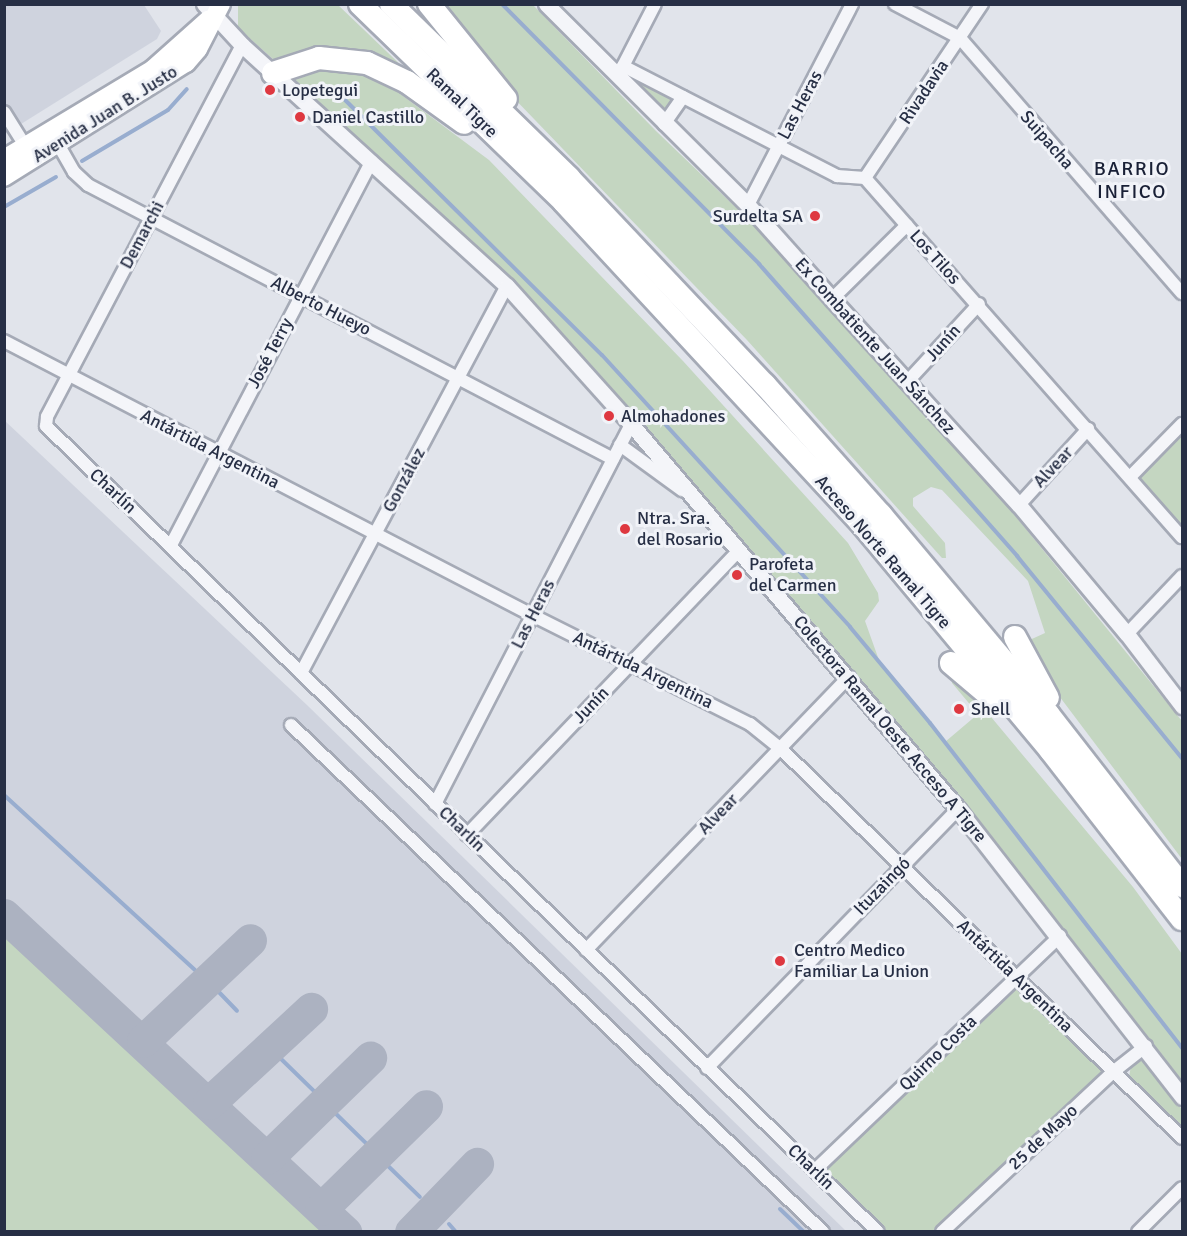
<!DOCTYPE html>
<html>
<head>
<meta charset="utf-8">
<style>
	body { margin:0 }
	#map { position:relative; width:1187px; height:1236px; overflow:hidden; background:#e1e4eb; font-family:Signika,sans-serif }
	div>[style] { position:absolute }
	.built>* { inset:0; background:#cfd3de }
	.green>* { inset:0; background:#c4d6c1 }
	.stream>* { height:4px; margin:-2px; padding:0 2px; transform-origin:2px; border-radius:2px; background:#98adcf }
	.taxiway>* { height:33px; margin:-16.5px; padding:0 16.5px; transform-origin:16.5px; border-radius:16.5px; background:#acb2c1 }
	.roads { filter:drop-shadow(2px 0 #a5aab6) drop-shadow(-2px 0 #a5aab6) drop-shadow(0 2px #a5aab6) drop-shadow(0 -2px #a5aab6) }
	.minor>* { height:12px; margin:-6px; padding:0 6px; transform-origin:6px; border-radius:6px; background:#f4f5f9 }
	.tertiary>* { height:15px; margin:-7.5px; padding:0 7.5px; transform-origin:7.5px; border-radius:7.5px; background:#f4f5f9 }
	.secondary>* { height:18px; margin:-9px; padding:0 9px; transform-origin:9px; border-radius:9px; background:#fff }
	.motorway>* { height:22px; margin:-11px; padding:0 11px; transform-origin:11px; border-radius:11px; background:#fff }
	.dots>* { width:16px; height:16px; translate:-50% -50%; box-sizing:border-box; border:3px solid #f1f3f8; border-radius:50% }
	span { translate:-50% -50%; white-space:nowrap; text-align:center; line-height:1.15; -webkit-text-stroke:6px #f1f3f8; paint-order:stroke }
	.poi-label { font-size:18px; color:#272f45 }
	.left { translate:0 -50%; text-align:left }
	.right { translate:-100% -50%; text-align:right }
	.street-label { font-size:18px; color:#272f45 }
	.neighbourhood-label { font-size:20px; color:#192036; letter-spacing:1.5px }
	.frame { position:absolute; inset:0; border:6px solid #272f45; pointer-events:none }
</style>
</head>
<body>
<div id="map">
	<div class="built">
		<i style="clip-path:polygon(5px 5px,144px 5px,161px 31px,157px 39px,5px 134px)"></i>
		<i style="clip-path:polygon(4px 420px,308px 706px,846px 1231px,5px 1231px)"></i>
	</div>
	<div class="green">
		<i style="clip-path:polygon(238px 5px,338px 5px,432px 95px,376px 64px,274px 60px,238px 28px)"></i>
		<i style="clip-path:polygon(438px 5px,533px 5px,656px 131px,750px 221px,995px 491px,1182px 721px,1182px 859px,1035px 664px,1023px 643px,1045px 633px,1028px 581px,942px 490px,931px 487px,913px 498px,913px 506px,945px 543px,946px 558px,942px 558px,747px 340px,507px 91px)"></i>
		<i style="clip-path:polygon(312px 65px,348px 69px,387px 84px,489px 160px,683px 361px,848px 543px,878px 593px,879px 601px,865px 621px,880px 663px,945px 742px,978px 714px,952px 683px,951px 673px,966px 687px,1133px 887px,1182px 954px,1182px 1086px,853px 671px,594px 376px,292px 82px,297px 72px)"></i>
		<i style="clip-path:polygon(635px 78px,677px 101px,666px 116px,631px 79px)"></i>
		<i style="clip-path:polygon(1182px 430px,1182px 529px,1139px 476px)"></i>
		<i style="clip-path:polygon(5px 929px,23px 944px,326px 1231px,5px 1231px)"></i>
		<i style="clip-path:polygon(1017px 986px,1105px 1073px,933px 1231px,886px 1231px,828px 1176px,828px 1167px)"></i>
		<i style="clip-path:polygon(1144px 1059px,1152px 1063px,1182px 1110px,1182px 1128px,1129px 1077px,1131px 1066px)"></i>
	</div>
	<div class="stream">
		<i style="left:502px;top:4px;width:366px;rotate:45.3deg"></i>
		<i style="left:759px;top:264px;width:390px;rotate:48.5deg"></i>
		<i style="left:1017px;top:556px;width:261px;rotate:50.8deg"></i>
		<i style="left:333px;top:88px;width:379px;rotate:44.8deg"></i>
		<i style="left:602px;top:355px;width:368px;rotate:47.6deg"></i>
		<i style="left:850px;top:627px;width:125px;rotate:50.2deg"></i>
		<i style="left:930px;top:723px;width:411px;rotate:52.2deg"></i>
		<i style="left:82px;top:161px;width:100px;rotate:-30.7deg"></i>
		<i style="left:168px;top:110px;width:28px;rotate:-48deg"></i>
		<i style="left:4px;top:207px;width:60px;rotate:-30deg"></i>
		<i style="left:4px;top:795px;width:259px;rotate:42.5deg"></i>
		<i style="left:214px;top:987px;width:33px;rotate:46deg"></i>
		<i style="left:277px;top:1055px;width:60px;rotate:44.3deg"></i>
		<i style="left:331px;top:1109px;width:56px;rotate:44.3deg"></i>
		<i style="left:384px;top:1162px;width:50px;rotate:44.2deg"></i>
		<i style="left:780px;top:1209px;width:33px;rotate:44deg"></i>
		<i style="left:449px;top:1224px;width:11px;rotate:49deg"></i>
	</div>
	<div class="taxiway">
		<i style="left:4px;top:915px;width:466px;rotate:42.9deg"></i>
		<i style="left:143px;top:1041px;width:147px;rotate:-43.3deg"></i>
		<i style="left:209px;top:1103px;width:139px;rotate:-42.7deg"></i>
		<i style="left:267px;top:1158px;width:144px;rotate:-44.2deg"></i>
		<i style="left:321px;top:1209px;width:147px;rotate:-44.4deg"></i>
		<i style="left:411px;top:1232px;width:95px;rotate:-45.9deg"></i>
	</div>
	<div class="roads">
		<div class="minor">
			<i style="left:895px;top:4px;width:73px;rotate:27.6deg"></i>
			<i style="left:960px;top:38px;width:338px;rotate:49deg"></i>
			<i style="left:242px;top:45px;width:420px;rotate:117.7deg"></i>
			<i style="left:47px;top:417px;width:9px;rotate:96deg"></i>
			<i style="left:46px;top:426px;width:1158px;rotate:44.09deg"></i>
			<i style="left:623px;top:66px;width:241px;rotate:27.2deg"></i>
			<i style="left:837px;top:176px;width:28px;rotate:4deg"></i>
			<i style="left:865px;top:178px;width:479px;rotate:48.6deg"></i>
			<i style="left:620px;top:72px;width:76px;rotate:-62.8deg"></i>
			<i style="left:4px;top:112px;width:47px;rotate:58deg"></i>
			<i style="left:664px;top:124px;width:33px;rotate:-55deg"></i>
			<i style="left:54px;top:137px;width:40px;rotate:60.3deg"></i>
			<i style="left:74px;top:172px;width:19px;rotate:43deg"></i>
			<i style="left:88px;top:185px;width:592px;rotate:27.56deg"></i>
			<i style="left:865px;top:178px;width:210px;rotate:-56.1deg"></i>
			<i style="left:748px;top:205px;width:226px;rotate:-62.6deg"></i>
			<i style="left:832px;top:299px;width:105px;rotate:-44.6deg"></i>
			<i style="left:4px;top:341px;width:595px;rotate:27.43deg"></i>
			<i style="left:532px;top:615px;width:244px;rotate:26.6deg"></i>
			<i style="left:750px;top:724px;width:38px;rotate:39deg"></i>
			<i style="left:780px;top:748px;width:560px;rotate:44.13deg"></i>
			<i style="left:907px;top:382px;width:106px;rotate:-47.3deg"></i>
			<i style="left:620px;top:445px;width:77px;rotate:36deg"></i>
			<i style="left:1131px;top:476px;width:73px;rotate:-45.6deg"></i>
			<i style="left:1019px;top:505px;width:103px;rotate:-47.8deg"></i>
			<i style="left:171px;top:545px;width:433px;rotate:-62.4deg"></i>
			<i style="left:1127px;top:634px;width:80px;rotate:-46.5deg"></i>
			<i style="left:301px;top:673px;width:438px;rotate:-62deg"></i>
			<i style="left:291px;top:725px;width:735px;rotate:43.62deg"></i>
			<i style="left:435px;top:804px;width:428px;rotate:-62.7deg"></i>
			<i style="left:467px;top:835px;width:394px;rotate:-46.3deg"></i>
			<i style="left:586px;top:950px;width:379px;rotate:-46.1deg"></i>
			<i style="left:707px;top:1068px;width:361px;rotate:-45.9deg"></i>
			<i style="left:815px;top:1170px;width:339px;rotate:-43.7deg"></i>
			<i style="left:942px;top:1232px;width:234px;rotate:-43.1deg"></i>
			<i style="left:1113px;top:1072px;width:42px;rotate:-38.2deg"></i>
			<i style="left:1138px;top:1232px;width:62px;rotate:-45deg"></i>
		</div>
		<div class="tertiary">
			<i style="left:204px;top:4px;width:56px;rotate:47.2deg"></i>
			<i style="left:242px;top:45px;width:358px;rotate:42.3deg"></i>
			<i style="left:507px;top:286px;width:186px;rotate:48.1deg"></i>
			<i style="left:631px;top:424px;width:505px;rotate:49.66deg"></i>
			<i style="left:958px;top:809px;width:365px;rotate:52.1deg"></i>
			<i style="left:546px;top:4px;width:285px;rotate:44.9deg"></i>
			<i style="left:748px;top:205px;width:126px;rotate:48.2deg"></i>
			<i style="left:832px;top:299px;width:278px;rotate:47.8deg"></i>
			<i style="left:1019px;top:505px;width:168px;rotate:50.1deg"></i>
			<i style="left:1127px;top:634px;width:91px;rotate:52.6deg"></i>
		</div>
		<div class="secondary">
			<i style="left:4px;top:159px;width:174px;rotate:-31.1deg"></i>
			<i style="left:153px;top:69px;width:74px;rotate:-41.7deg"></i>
			<i style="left:4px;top:177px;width:215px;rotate:-32.1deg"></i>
			<i style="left:186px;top:63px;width:18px;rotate:-49deg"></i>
			<i style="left:198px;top:49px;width:51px;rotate:-62.9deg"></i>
		</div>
		<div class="motorway">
			<i style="left:360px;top:4px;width:284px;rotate:44.1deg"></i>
			<i style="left:564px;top:202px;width:440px;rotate:47.2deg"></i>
			<i style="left:863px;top:525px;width:294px;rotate:50.2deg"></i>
			<i style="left:1051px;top:751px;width:213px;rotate:52.1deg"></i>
			<i style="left:391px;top:4px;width:249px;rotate:44.3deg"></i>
			<i style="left:569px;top:178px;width:285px;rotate:46.6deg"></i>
			<i style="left:765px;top:385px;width:174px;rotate:48.3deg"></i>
			<i style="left:881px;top:515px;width:260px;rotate:50deg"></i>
			<i style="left:1048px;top:714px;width:218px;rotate:52.1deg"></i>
			<i style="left:429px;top:4px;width:122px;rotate:51deg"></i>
			<i style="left:273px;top:73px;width:48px;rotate:-18.1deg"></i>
			<i style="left:319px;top:58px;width:48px;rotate:5.9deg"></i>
			<i style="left:367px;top:63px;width:44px;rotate:25.4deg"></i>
			<i style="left:407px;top:82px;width:70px;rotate:35.7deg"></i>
			<i style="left:1015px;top:637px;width:69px;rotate:61.6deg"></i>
			<i style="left:951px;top:663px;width:52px;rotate:40.4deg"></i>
		</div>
	</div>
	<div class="dots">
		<i style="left:270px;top:90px;background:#de3840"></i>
		<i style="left:300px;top:117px;background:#de3840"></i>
		<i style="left:815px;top:216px;background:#de3840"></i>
		<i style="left:609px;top:416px;background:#de3840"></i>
		<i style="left:625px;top:529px;background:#de3840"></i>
		<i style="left:737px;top:575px;background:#de3840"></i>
		<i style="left:959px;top:709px;background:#de3840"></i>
		<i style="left:780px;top:961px;background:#de3840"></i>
	</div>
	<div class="poi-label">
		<span class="left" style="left:282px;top:90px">Lopetegui</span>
		<span class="left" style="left:312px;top:117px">Daniel Castillo</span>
		<span class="right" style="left:803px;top:216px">Surdelta SA</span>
		<span class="left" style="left:621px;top:416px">Almohadones</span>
		<span class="left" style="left:637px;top:529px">Ntra. Sra.<br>del Rosario</span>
		<span class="left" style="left:749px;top:575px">Parofeta<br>del Carmen</span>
		<span class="left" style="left:971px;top:709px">Shell</span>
		<span class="left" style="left:794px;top:961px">Centro Medico<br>Familiar La Union</span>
	</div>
	<div class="street-label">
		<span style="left:924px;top:92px;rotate:-56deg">Rivadavia</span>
		<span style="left:462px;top:103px;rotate:44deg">Ramal Tigre</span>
		<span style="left:800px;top:105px;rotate:-62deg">Las Heras</span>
		<span style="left:105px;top:114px;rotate:-32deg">Avenida Juan B. Justo</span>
		<span style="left:1047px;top:140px;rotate:49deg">Suipacha</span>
		<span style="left:142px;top:235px;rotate:-62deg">Demarchi</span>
		<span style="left:935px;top:257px;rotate:48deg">Los Tilos</span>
		<span style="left:321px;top:306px;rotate:27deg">Alberto Hueyo</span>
		<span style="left:943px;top:343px;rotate:-48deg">Junín</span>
		<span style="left:875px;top:346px;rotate:48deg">Ex Combatiente Juan Sánchez</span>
		<span style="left:270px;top:353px;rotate:-62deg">José Terry</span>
		<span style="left:210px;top:449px;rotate:27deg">Antártida Argentina</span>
		<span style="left:1053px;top:467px;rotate:-47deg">Alvear</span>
		<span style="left:404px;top:480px;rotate:-62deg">González</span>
		<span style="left:113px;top:491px;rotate:43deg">Charlín</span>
		<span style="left:883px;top:552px;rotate:49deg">Acceso Norte Ramal Tigre</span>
		<span style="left:533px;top:614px;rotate:-63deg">Las Heras</span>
		<span style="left:643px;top:670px;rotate:26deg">Antártida Argentina</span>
		<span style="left:591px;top:705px;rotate:-46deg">Junín</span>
		<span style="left:890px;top:729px;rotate:50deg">Colectora Ramal Oeste Acceso A Tigre</span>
		<span style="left:718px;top:814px;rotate:-46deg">Alvear</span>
		<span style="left:462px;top:829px;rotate:44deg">Charlín</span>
		<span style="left:882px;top:886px;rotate:-46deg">Ituzaingó</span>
		<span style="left:1015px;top:976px;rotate:44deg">Antártida Argentina</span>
		<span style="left:938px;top:1053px;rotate:-44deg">Quirno Costa</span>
		<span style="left:1043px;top:1137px;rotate:-43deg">25 de Mayo</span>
		<span style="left:811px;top:1167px;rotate:44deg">Charlín</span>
	</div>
	<div class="neighbourhood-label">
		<span style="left:1132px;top:180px">BARRIO<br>INFICO</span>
	</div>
	<div class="frame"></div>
</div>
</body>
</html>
